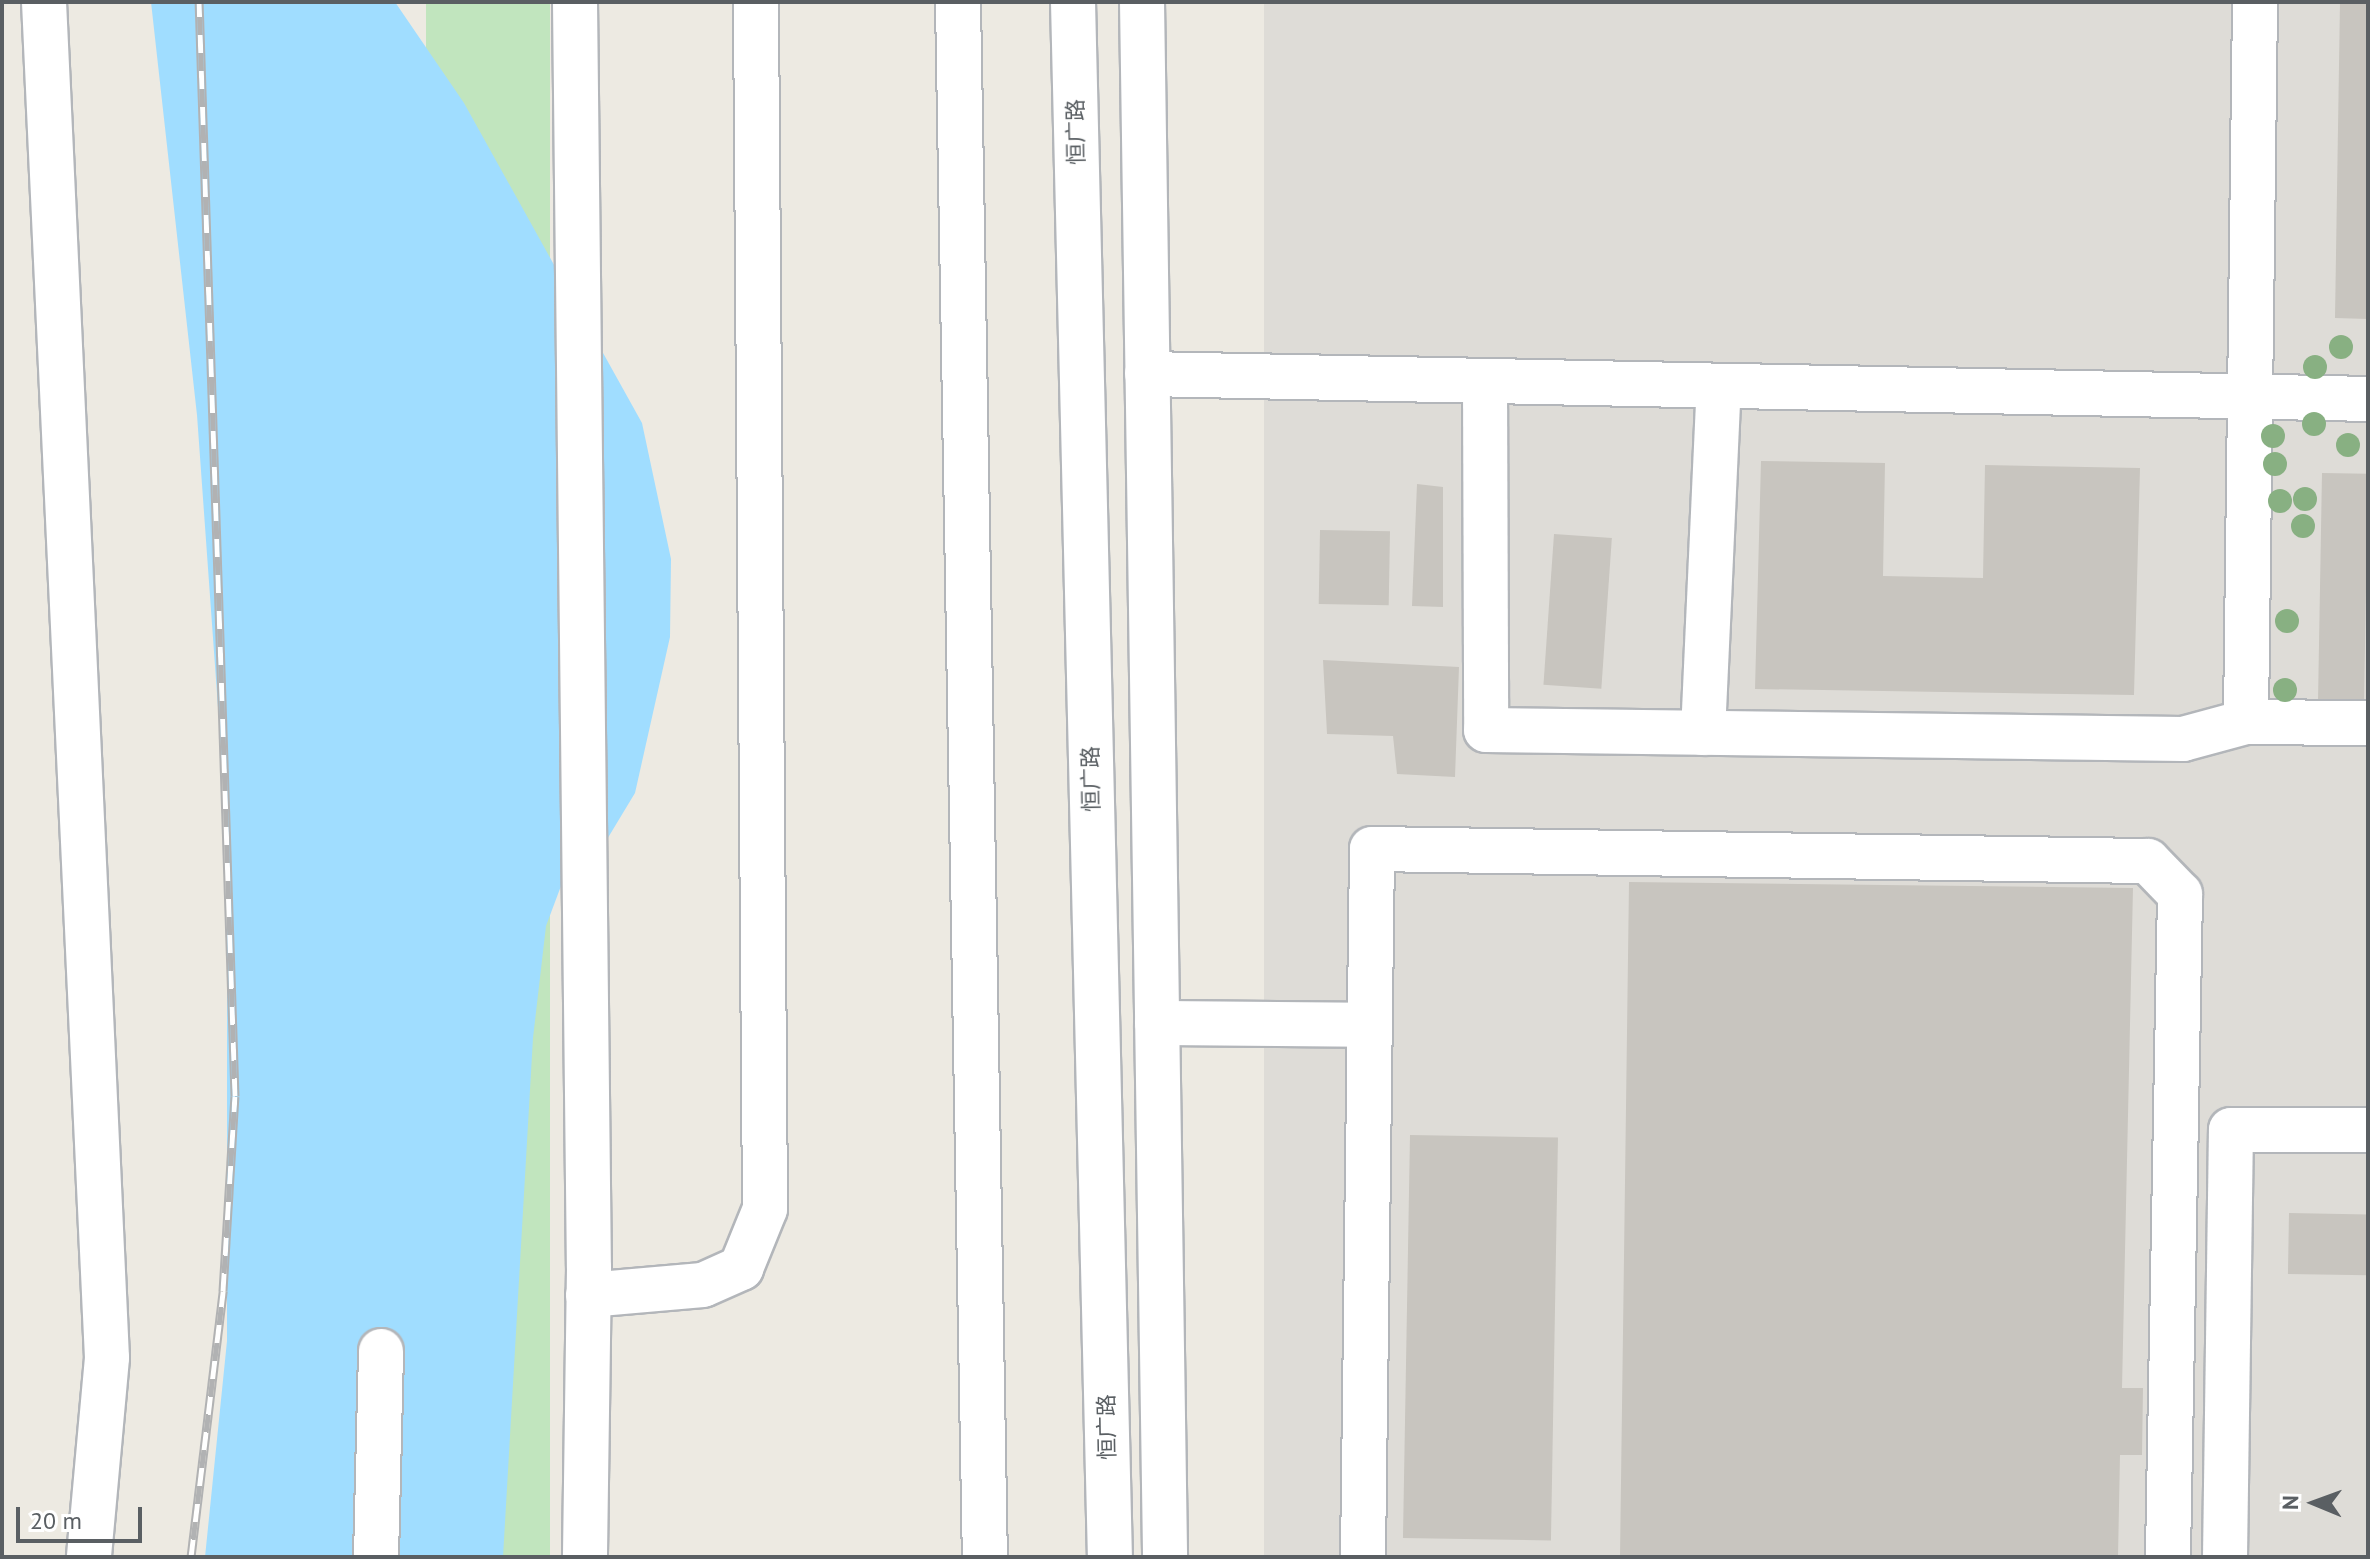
<!DOCTYPE html>
<html>
<head>
<meta charset="utf-8">
<style>
	body { margin:0 }
	#map { position:relative; width:2370px; height:1559px; overflow:hidden; background:#edeae2; font-family:"PT Sans","Noto Sans SC",sans-serif }
	div>[style] { position:absolute }
	.industrial>* { inset:0; background:#dedcd7; transform-origin:0 0 }
	.green>* { inset:0; background:#c1e5be; transform-origin:0 0 }
	.water>* { inset:0; background:#a0ddff }
	.building>* { inset:0; background:#c8c5bf; transform-origin:0 0 }
	.roads { filter:drop-shadow(2px 0 #b3b6ba) drop-shadow(-2px 0 #b3b6ba) drop-shadow(0 2px #b3b6ba) drop-shadow(0 -2px #b3b6ba) }
	.minor>* { height:44px; margin:-22px; padding:0 22px; transform-origin:22px; border-radius:22px; background:#fff }
	.rail>* { height:9px; margin-top:-4.5px; transform-origin:0; background:repeating-linear-gradient(90deg,#fff 0 18px,#b1b2b3 0 36px); box-sizing:border-box; border-block:2px solid #b1b2b3 }
	.trees>* { width:24px; height:24px; margin:-12px; border-radius:50%; background:#88b082 }
	span { translate:-50% -50%; white-space:nowrap; text-align:center; line-height:1.15; -webkit-text-stroke:6px #fff; paint-order:stroke }
	.street-label { font-size:22px; color:#5a5f63 }
	.frame { position:absolute; inset:0; border:4px solid #5a5f63; pointer-events:none }
	.north { position:absolute; left:2274px; top:1463px; width:80px; height:80px; -webkit-text-stroke:6px #fff; paint-order:stroke; rotate:271deg; font-size:22px; font-weight:700; line-height:32px; text-align:center; color:#5a5f63 }
	.north::after { content:''; display:block; margin:auto; width:28px; height:36px; background:#5a5f63; clip-path:polygon(50% 0,100% 100%,50% 72%,0 100%) }
	.scale { position:absolute; left:16px; top:1507px; width:126px; height:36px; box-sizing:border-box; border:4px solid #5a5f63; border-top:0; padding-left:10px; font-size:24px; line-height:28px; white-space:nowrap; color:#5a5f63; -webkit-text-stroke:6px #fff; paint-order:stroke }
</style>
</head>
<body>
<div id="map">
	<div class="industrial">
		<i style="left:1264px;top:2px;width:1104px;height:1555px"></i>
	</div>
	<div class="green">
		<i style="left:426px;top:2px;width:124px;height:1555px"></i>
	</div>
	<div class="water">
		<i style="clip-path:polygon(151px 2px,395px 2px,464px 103px,642px 423px,671px 559px,670px 637px,635px 793px,606px 841px,567px 870px,546px 926px,533px 1038px,503px 1557px,205px 1557px,227px 1341px,227px 833px,197px 415px)"></i>
	</div>
	<div class="building">
		<i style="clip-path:polygon(2340px 2px,2368px 2px,2368px 319px,2335px 318px)"></i>
		<i style="clip-path:polygon(1761px 461px,1885px 463px,1883px 576px,1983px 578px,1985px 465px,2140px 468px,2134px 695px,1755px 689px)"></i>
		<i style="left:2322px;top:473px;width:46px;height:228px;rotate:1deg"></i>
		<i style="clip-path:polygon(1417px 484px,1443px 487px,1443px 607px,1412px 606px)"></i>
		<i style="left:1320px;top:530px;width:70px;height:74px;rotate:1deg"></i>
		<i style="left:1554px;top:534px;width:58px;height:151px;rotate:4deg"></i>
		<i style="clip-path:polygon(1323px 660px,1459px 667px,1455px 777px,1397px 774px,1393px 736px,1327px 734px)"></i>
		<i style="clip-path:polygon(1629px 882px,2133px 888px,2122px 1388px,2143px 1388px,2142px 1455px,2120px 1455px,2118px 1557px,1620px 1557px)"></i>
		<i style="left:1410px;top:1135px;width:148px;height:403px;rotate:1deg"></i>
		<i style="left:2289px;top:1213px;width:79px;height:61px;rotate:1deg"></i>
	</div>
	<div class="roads">
		<div class="minor">
			<i style="left:44px;top:2px;width:1357px;rotate:87.34deg"></i>
			<i style="left:107px;top:1358px;width:200px;rotate:95.2deg"></i>
			<i style="left:575px;top:2px;width:1266px;rotate:89.37deg"></i>
			<i style="left:589px;top:1268px;width:289px;rotate:90.8deg"></i>
			<i style="left:958px;top:2px;width:1555px;rotate:89.01deg"></i>
			<i style="left:1073px;top:2px;width:1555px;rotate:88.64deg"></i>
			<i style="left:1142px;top:2px;width:1555px;rotate:89.15deg"></i>
			<i style="left:2255px;top:2px;width:720px;rotate:90.72deg"></i>
			<i style="left:2246px;top:722px;width:122px;rotate:0.5deg"></i>
			<i style="left:1147px;top:374px;width:1221px;rotate:1.17deg"></i>
			<i style="left:1485px;top:381px;width:349px;rotate:89.8deg"></i>
			<i style="left:1486px;top:730px;width:697px;rotate:0.74deg"></i>
			<i style="left:2183px;top:739px;width:65px;rotate:-15.1deg"></i>
			<i style="left:1703px;top:733px;width:347px;rotate:-87.4deg"></i>
			<i style="left:1157px;top:1023px;width:212px;rotate:0.5deg"></i>
			<i style="left:588px;top:1295px;width:115px;rotate:-5deg"></i>
			<i style="left:703px;top:1285px;width:42px;rotate:-24.1deg"></i>
			<i style="left:741px;top:1268px;width:64px;rotate:-67.9deg"></i>
			<i style="left:765px;top:1209px;width:1207px;rotate:-90.43deg"></i>
			<i style="left:376px;top:1557px;width:206px;rotate:-88.6deg"></i>
			<i style="left:1363px;top:1557px;width:708px;rotate:-89.27deg"></i>
			<i style="left:1372px;top:849px;width:776px;rotate:0.89deg"></i>
			<i style="left:2148px;top:861px;width:46px;rotate:45.9deg"></i>
			<i style="left:2180px;top:894px;width:663px;rotate:91.04deg"></i>
			<i style="left:2225px;top:1557px;width:427px;rotate:-89.2deg"></i>
			<i style="left:2231px;top:1130px;width:137px"></i>
		</div>
	</div>
	<div class="rail">
		<i style="left:191px;top:1557px;width:268px;rotate:-83.1deg"></i>
		<i style="left:223px;top:1291px;width:195px;rotate:-86.5deg"></i>
		<i style="left:235px;top:1096px;width:1095px;rotate:-91.88deg"></i>
	</div>
	<div class="trees">
		<i style="left:2341px;top:347px"></i>
		<i style="left:2315px;top:367px"></i>
		<i style="left:2314px;top:424px"></i>
		<i style="left:2273px;top:436px"></i>
		<i style="left:2348px;top:445px"></i>
		<i style="left:2275px;top:464px"></i>
		<i style="left:2305px;top:499px"></i>
		<i style="left:2280px;top:501px"></i>
		<i style="left:2303px;top:526px"></i>
		<i style="left:2287px;top:621px"></i>
		<i style="left:2285px;top:690px"></i>
	</div>
	<div class="street-label">
		<span style="left:1076px;top:132px;rotate:-91deg">恒广路</span>
		<span style="left:1091px;top:779px;rotate:-91deg">恒广路</span>
		<span style="left:1107px;top:1427px;rotate:-91deg">恒广路</span>
	</div>
	<div class="frame"></div>
	<div class="north">N</div>
	<div class="scale">20 m</div>
</div>
</body>
</html>
